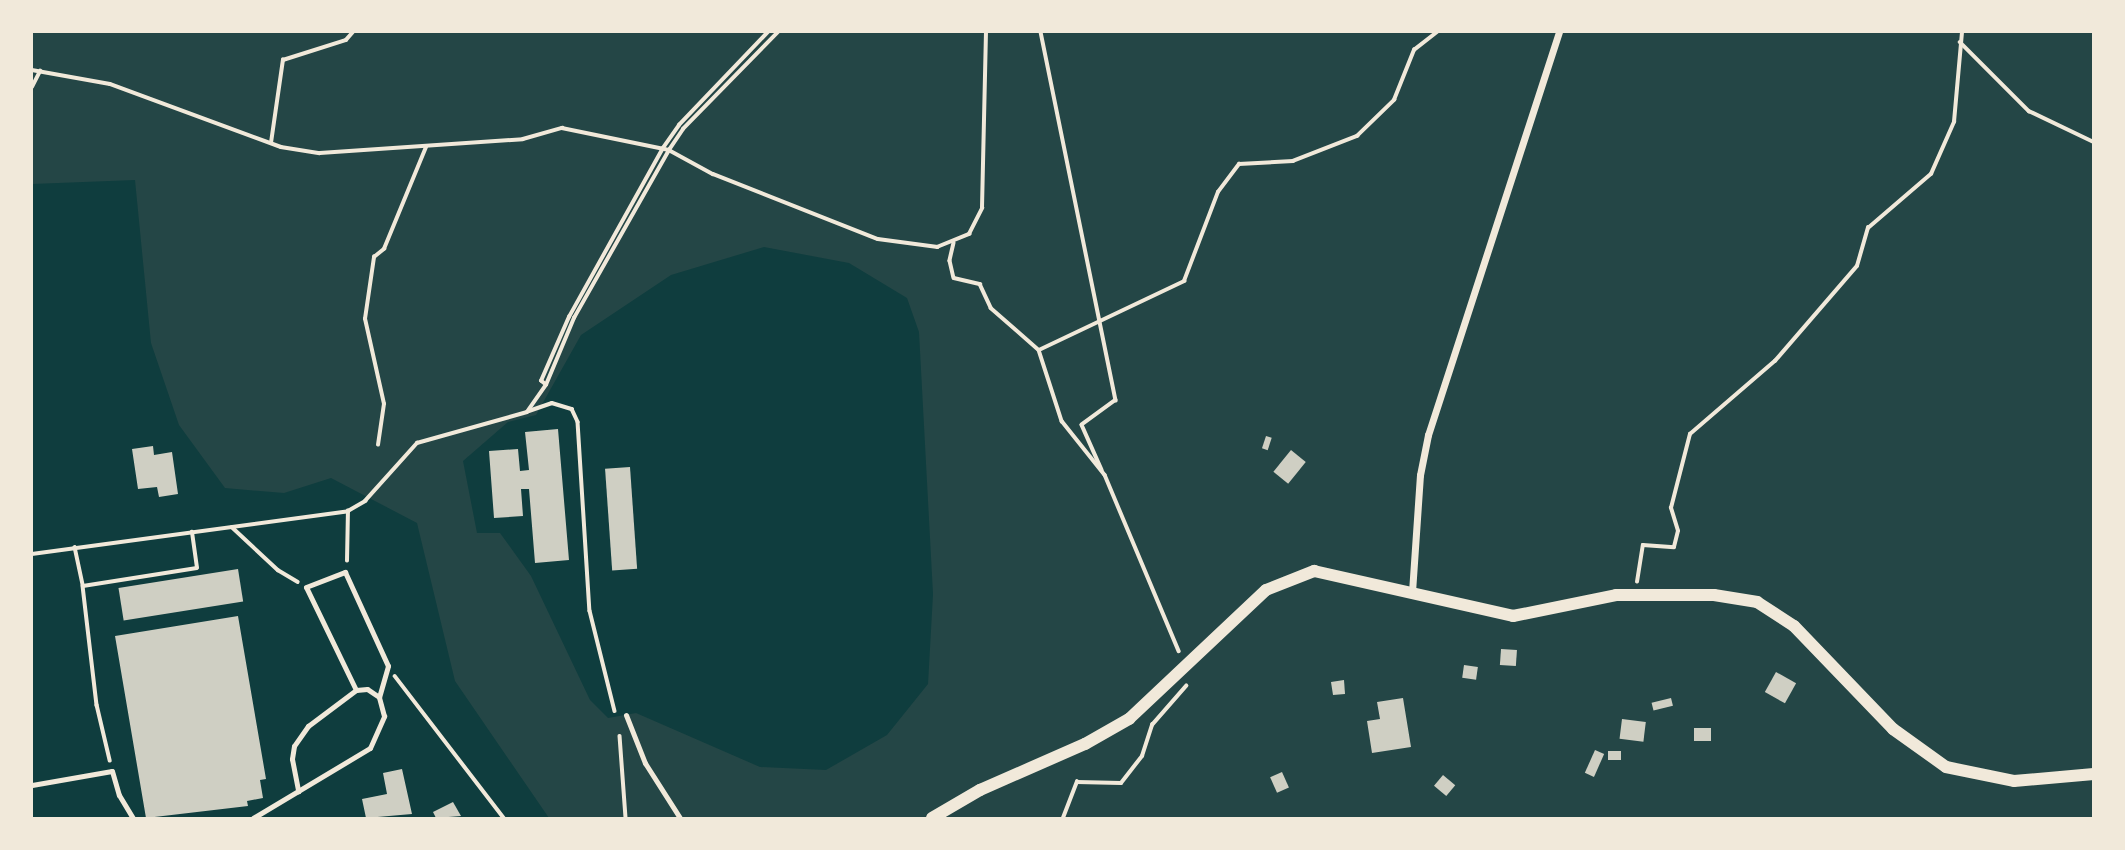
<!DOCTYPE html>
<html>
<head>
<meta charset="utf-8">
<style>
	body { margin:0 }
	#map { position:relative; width:2125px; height:850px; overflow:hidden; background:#0f3d3e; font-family:Jost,sans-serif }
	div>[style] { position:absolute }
	.green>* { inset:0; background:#244646 }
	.building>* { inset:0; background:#cfcfc3; transform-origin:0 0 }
	.path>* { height:3.5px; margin:-1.75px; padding:0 1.75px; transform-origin:1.75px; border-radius:1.75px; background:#f1e9da }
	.service>* { height:5px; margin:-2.5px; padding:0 2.5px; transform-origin:2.5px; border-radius:2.5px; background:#f1e9da }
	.minor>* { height:7px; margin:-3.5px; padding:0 3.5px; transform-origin:3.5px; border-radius:3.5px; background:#f1e9da }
	.tertiary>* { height:12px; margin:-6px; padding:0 6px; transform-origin:6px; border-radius:6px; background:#f1e9da }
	span { translate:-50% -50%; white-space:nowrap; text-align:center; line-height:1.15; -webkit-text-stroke:7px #f1e9da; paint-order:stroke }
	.frame { position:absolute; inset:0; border:33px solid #f1e9da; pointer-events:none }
</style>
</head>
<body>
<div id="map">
	<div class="green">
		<i style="clip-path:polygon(evenodd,32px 32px,2093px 32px,2093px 818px,549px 818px,455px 681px,417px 523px,331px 478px,284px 493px,225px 488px,179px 425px,151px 343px,135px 180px,32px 184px,32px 32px,764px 247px,849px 263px,907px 298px,919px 332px,933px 594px,928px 684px,887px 735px,826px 770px,760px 767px,636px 713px,608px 718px,590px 700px,531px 576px,500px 533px,477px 533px,463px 461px,508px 422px,536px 415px,581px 335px,671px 275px,764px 247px)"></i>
	</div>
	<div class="building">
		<i style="clip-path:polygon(558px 429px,569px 560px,535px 563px,529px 489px,521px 489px,523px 516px,494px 518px,489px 451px,518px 449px,520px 471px,529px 470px,525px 432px)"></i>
		<i style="left:1266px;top:436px;width:6px;height:13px;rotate:18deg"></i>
		<i style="clip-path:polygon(153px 446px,154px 455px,172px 452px,178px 494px,159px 497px,157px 487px,138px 489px,132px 449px)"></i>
		<i style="left:1291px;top:450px;width:19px;height:28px;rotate:39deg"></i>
		<i style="left:630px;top:467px;width:102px;height:25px;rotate:86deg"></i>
		<i style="left:238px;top:569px;width:33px;height:121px;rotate:81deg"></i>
		<i style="clip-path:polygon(238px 616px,266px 779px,260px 780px,263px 798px,247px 801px,248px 806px,146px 818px,115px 636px)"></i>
		<i style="left:1501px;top:649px;width:16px;height:16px;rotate:4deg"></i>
		<i style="left:1464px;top:665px;width:14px;height:13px;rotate:8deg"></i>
		<i style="left:1776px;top:672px;width:23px;height:23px;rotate:29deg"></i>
		<i style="clip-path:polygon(1344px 680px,1345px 694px,1333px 695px,1331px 682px)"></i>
		<i style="clip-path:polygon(1403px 698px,1411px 747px,1372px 753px,1367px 721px,1380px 719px,1377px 702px)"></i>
		<i style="left:1671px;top:698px;width:8px;height:20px;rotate:76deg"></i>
		<i style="left:1622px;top:719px;width:24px;height:20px;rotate:7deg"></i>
		<i style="left:1694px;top:728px;width:17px;height:13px"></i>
		<i style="left:1595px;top:750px;width:10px;height:25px;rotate:24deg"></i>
		<i style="left:1608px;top:751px;width:13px;height:9px"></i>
		<i style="clip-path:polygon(402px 769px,412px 814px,366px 818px,362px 799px,387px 794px,383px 773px)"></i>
		<i style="left:1282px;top:772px;width:17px;height:13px;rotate:66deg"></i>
		<i style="left:1443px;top:775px;width:16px;height:14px;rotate:40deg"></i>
		<i style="clip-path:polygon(453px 802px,461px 816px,436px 818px,433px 812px)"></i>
	</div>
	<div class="path">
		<i style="left:1041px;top:32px;width:376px;rotate:78.5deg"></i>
		<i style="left:1116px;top:400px;width:42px;rotate:143.7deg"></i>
		<i style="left:1082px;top:425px;width:49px;rotate:66deg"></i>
		<i style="left:1960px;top:42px;width:98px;rotate:45deg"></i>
		<i style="left:2029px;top:111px;width:72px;rotate:25.5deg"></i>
		<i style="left:32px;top:70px;width:79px;rotate:10.2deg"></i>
		<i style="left:110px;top:84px;width:182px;rotate:20.2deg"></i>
		<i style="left:281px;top:147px;width:39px;rotate:9deg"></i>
		<i style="left:320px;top:153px;width:203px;rotate:-3.9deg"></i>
		<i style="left:523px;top:139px;width:41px;rotate:-15.8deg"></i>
		<i style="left:562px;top:128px;width:109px;rotate:11.6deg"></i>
		<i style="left:669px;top:150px;width:50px;rotate:28.6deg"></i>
		<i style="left:713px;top:174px;width:177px;rotate:21.5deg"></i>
		<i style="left:878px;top:239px;width:60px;rotate:7.7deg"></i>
		<i style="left:937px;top:247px;width:35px;rotate:-22deg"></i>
		<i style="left:969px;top:234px;width:29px;rotate:-63deg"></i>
		<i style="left:982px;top:208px;width:176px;rotate:-88.7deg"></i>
		<i style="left:32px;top:87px;width:18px;rotate:-63deg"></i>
		<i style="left:271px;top:143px;width:84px;rotate:-81.8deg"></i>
		<i style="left:283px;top:60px;width:66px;rotate:-17.6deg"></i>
		<i style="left:346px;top:40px;width:11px;rotate:-49deg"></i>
		<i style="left:954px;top:243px;width:18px;rotate:103deg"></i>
		<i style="left:950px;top:261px;width:17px;rotate:77deg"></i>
		<i style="left:954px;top:278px;width:27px;rotate:13deg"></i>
		<i style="left:980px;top:284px;width:26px;rotate:65deg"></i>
		<i style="left:991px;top:308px;width:64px;rotate:41.2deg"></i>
		<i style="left:1039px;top:350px;width:75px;rotate:72.1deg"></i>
		<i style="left:1062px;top:421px;width:69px;rotate:51.5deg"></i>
		<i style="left:1105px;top:475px;width:191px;rotate:67.2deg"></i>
		<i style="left:1039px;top:350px;width:161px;rotate:-25.4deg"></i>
		<i style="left:1184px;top:281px;width:95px;rotate:-69.1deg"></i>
		<i style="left:1218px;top:192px;width:35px;rotate:-53deg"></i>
		<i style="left:1239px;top:164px;width:54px;rotate:-3.2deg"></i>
		<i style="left:1293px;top:161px;width:69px;rotate:-21.3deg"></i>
		<i style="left:1357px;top:136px;width:52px;rotate:-44.2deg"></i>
		<i style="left:1394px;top:100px;width:54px;rotate:-68.2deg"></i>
		<i style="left:1414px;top:50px;width:29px;rotate:-38deg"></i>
		<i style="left:546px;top:385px;width:6px;rotate:-141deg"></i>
		<i style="left:541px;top:381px;width:70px;rotate:-66.4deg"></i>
		<i style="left:569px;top:317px;width:193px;rotate:-60.9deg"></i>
		<i style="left:663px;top:148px;width:28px;rotate:-55deg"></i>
		<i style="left:679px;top:125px;width:129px;rotate:-46.3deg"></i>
		<i style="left:529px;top:411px;width:24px;rotate:-19deg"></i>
		<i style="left:552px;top:403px;width:21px;rotate:17deg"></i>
		<i style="left:572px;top:409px;width:14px;rotate:65deg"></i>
		<i style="left:578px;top:422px;width:189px;rotate:86.4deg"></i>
		<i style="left:590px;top:611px;width:103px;rotate:76deg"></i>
		<i style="left:378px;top:445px;width:41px;rotate:-81.7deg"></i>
		<i style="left:384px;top:404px;width:87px;rotate:-102.6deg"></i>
		<i style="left:365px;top:319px;width:63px;rotate:-81.7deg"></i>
		<i style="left:374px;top:257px;width:13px;rotate:-39deg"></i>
		<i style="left:384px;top:249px;width:110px;rotate:-67.6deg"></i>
		<i style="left:232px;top:527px;width:63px;rotate:43.1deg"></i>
		<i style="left:278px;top:570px;width:23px;rotate:31deg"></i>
		<i style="left:75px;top:547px;width:40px;rotate:78deg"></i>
		<i style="left:83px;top:586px;width:115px;rotate:-9deg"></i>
		<i style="left:197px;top:568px;width:36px;rotate:-98deg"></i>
		<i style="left:32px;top:554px;width:319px;rotate:-7.7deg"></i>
		<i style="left:348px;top:511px;width:20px;rotate:-30deg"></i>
		<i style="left:365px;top:501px;width:78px;rotate:-48.1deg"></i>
		<i style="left:417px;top:443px;width:114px;rotate:-15.7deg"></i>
		<i style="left:527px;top:412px;width:33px;rotate:-55deg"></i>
		<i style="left:546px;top:385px;width:73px;rotate:-67.3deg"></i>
		<i style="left:574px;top:318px;width:193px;rotate:-60.5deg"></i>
		<i style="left:669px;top:150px;width:25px;rotate:-56deg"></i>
		<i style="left:683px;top:129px;width:136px;rotate:-45.6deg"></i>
		<i style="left:347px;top:561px;width:50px;rotate:-88.9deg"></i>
		<i style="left:1637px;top:582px;width:37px;rotate:-81deg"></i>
		<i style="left:1643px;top:545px;width:31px;rotate:4deg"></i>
		<i style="left:1674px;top:547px;width:16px;rotate:-76deg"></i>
		<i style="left:1678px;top:531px;width:24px;rotate:-107deg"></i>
		<i style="left:1671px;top:508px;width:76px;rotate:-75.6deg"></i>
		<i style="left:1690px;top:434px;width:112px;rotate:-40.7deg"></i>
		<i style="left:1775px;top:361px;width:125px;rotate:-49.2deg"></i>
		<i style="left:1857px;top:266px;width:40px;rotate:-74deg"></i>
		<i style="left:1868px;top:228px;width:83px;rotate:-40.6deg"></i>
		<i style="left:1931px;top:174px;width:57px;rotate:-66.1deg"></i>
		<i style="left:1954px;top:122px;width:90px;rotate:-84.9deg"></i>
		<i style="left:83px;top:586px;width:120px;rotate:83.3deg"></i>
		<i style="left:97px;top:705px;width:57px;rotate:76.7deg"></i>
		<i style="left:395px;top:676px;width:179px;rotate:52.5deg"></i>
		<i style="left:620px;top:736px;width:82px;rotate:85.8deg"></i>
		<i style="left:1063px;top:818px;width:39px;rotate:-69deg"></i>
		<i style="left:1077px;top:782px;width:44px;rotate:1.3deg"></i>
		<i style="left:1121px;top:783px;width:34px;rotate:-52deg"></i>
		<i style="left:1142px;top:756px;width:33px;rotate:-72deg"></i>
		<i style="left:1152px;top:725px;width:52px;rotate:-48.9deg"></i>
	</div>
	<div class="service">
		<i style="left:356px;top:690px;width:114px;rotate:-115.9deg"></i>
		<i style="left:306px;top:587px;width:42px;rotate:-21deg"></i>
		<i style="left:345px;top:572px;width:103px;rotate:65.4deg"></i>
		<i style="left:388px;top:666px;width:32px;rotate:106deg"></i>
		<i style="left:626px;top:715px;width:52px;rotate:68.4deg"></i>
		<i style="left:645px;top:763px;width:65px;rotate:57.5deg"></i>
		<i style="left:32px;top:785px;width:81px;rotate:-9.9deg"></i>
		<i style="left:112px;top:771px;width:25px;rotate:74deg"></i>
		<i style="left:119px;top:795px;width:27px;rotate:59deg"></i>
		<i style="left:253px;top:818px;width:136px;rotate:-30.9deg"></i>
		<i style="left:370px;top:748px;width:35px;rotate:-66deg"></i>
		<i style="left:384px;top:716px;width:20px;rotate:-105deg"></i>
		<i style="left:379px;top:697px;width:14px;rotate:-146deg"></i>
		<i style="left:367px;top:689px;width:11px;rotate:175deg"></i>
		<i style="left:356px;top:690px;width:60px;rotate:143.1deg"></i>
		<i style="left:308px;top:726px;width:24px;rotate:125deg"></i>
		<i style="left:294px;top:746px;width:13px;rotate:99deg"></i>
		<i style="left:292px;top:759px;width:33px;rotate:79deg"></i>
	</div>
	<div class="minor">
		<i style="left:1412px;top:592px;width:117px;rotate:-86.1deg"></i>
		<i style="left:1420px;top:475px;width:41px;rotate:-78.7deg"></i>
		<i style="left:1428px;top:435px;width:424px;rotate:-72deg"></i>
	</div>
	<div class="tertiary">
		<i style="left:932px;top:818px;width:56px;rotate:-30.3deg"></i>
		<i style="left:980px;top:790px;width:115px;rotate:-23.7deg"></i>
		<i style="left:1085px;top:744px;width:51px;rotate:-29.6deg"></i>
		<i style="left:1129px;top:719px;width:188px;rotate:-43.3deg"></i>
		<i style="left:1266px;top:590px;width:52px;rotate:-21.6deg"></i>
		<i style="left:1314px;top:571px;width:204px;rotate:12.7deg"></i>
		<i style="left:1513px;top:616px;width:105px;rotate:-11.5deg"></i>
		<i style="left:1616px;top:595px;width:98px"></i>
		<i style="left:1714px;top:595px;width:44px;rotate:9.2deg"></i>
		<i style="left:1757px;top:602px;width:44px;rotate:33deg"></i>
		<i style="left:1794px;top:626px;width:143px;rotate:46.1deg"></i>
		<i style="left:1893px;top:729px;width:65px;rotate:35.6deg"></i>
		<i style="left:1946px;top:767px;width:69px;rotate:11.6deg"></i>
		<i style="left:2014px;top:781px;width:80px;rotate:-5deg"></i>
	</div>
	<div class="frame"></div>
</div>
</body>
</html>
